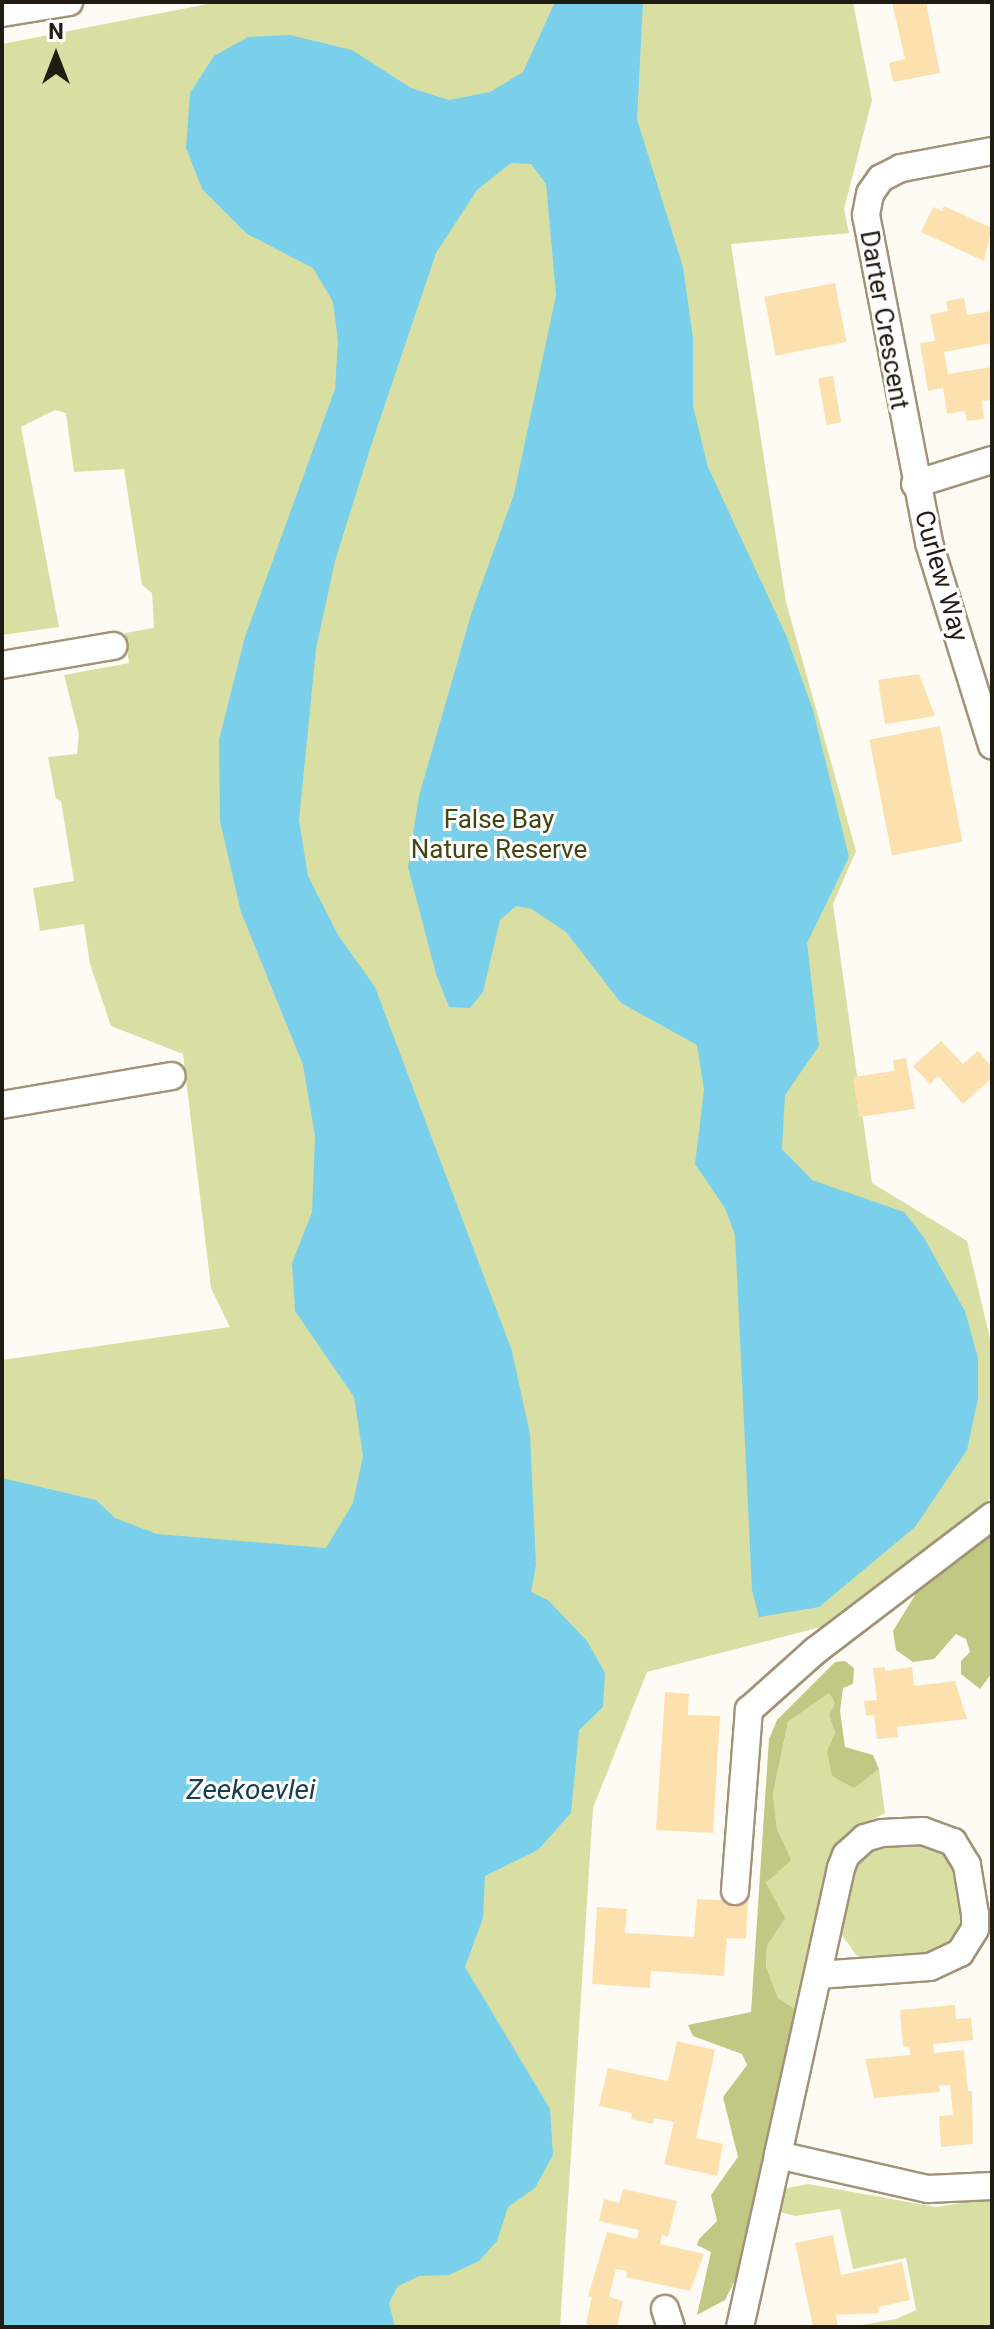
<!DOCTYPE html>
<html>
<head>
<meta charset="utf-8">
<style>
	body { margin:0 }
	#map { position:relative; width:994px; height:2329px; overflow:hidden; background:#fefbf5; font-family:Roboto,sans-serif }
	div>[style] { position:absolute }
	.green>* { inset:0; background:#d9dfa3 }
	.forest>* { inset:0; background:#c2c883 }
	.water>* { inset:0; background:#7ad0ea }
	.building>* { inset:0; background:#fce1ae; transform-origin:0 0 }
	.roads { filter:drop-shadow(2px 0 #a19378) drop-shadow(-2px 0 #a19378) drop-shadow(0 2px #a19378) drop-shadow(0 -2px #a19378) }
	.street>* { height:26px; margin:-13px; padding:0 13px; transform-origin:13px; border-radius:13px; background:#fff }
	span { translate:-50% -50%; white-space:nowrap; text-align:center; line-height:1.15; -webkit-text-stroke:6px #fff; paint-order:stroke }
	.street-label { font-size:26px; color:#211c11 }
	.park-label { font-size:26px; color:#434611 }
	.water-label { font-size:28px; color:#19404c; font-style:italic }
	.frame { position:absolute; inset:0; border:4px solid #211c11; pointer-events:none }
	.north { position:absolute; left:16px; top:16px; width:80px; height:80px; -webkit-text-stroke:6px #fff; paint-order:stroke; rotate:0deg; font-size:22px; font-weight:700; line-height:32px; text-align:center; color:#211c11 }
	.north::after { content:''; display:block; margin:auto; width:28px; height:36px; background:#211c11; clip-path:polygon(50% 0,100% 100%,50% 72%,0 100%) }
</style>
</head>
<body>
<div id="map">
	<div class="green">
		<i style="clip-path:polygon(218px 2px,853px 2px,872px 100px,844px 209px,849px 233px,731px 244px,786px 602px,856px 851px,833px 904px,872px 1183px,967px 1241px,992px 1347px,992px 1497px,840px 1622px,647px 1672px,593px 1808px,560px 2327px,2px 2327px,2px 1360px,230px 1327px,211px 1288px,183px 1054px,111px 1026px,90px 964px,84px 924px,40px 931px,33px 888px,74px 881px,61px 801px,56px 799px,48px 757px,77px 754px,79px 734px,64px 675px,129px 663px,125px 633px,154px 628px,152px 593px,142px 585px,124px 469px,74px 472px,66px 413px,55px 410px,21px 427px,59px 627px,2px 635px,2px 44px)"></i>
		<i style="clip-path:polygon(829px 1693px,835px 1703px,829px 1715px,835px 1733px,827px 1751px,854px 1787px,879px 1769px,885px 1813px,851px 1830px,831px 1856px,798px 2011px,778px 1998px,766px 1967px,767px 1946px,784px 1918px,766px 1883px,790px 1860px,777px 1829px,773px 1794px,788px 1722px)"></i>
		<i style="clip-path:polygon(921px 1842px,939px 1848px,956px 1870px,964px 1919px,959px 1938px,938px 1956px,865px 1960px,856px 1955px,840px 1932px,853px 1869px,873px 1849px)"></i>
		<i style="clip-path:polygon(808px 2184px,936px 2207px,992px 2198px,992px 2327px,850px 2327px,896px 2319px,916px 2310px,906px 2258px,853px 2269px,840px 2209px,795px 2216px,780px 2212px,779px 2198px,788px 2188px)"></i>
	</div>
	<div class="forest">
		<i style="clip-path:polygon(992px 1523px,992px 1673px,980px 1689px,961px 1674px,961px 1661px,970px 1652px,966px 1639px,956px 1634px,934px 1659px,913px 1662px,896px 1650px,893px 1631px,931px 1569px)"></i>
		<i style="clip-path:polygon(845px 1661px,854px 1668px,853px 1684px,843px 1688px,840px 1711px,845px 1747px,873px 1755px,879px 1769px,854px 1788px,832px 1776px,827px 1751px,835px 1733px,829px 1715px,835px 1703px,829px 1693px,788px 1722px,773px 1794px,777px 1829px,791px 1860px,766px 1883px,785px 1918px,767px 1946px,766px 1967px,778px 1998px,798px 2011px,743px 2264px,725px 2300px,697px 2315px,711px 2252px,697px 2245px,699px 2239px,717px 2221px,711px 2195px,738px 2157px,723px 2097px,747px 2065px,742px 2054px,693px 2036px,688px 2025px,751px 2012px,769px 1739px,777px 1720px,835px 1662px)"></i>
	</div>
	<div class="water">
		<i style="clip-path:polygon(555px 2px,643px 2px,637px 119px,683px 267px,693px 338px,693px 406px,708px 467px,786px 635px,813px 710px,849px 857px,807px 943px,819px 1046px,785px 1095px,782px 1149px,812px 1180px,904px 1212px,923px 1236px,965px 1311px,978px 1358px,978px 1398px,967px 1450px,915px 1527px,819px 1607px,759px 1617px,752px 1590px,735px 1235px,725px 1208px,695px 1164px,704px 1090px,697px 1045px,621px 1003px,566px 932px,532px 909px,516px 906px,500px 920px,483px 992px,470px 1008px,449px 1007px,436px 974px,408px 867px,419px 796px,472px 611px,514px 494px,556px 295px,546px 184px,531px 164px,511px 163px,477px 190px,436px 253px,371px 446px,335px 561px,316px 649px,299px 820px,308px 876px,338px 935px,375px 987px,512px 1351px,530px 1434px,536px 1565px,531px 1592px,548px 1600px,587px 1641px,605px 1673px,603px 1707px,579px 1730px,571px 1813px,538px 1850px,485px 1876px,483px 1918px,465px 1967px,550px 2109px,553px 2155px,535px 2188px,508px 2207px,497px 2241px,479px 2261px,449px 2275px,419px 2276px,398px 2286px,389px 2303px,395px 2327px,2px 2327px,2px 1478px,96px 1500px,115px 1518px,157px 1534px,326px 1548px,353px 1503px,363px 1456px,354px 1397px,295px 1311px,292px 1263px,312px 1212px,315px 1136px,303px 1065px,241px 912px,220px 821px,219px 740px,245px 637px,335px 389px,338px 341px,333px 302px,313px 268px,247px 234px,202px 189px,186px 148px,190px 93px,214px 56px,248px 37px,290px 35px,352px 50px,411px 88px,449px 100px,490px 92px,523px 72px)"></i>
	</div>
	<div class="building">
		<i style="clip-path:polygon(892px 2px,926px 2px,940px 73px,893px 82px,889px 63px,905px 59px)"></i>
		<i style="clip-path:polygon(944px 206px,992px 228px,984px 261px,921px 232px,933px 207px,942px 211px)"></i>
		<i style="left:835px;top:283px;width:60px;height:72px;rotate:79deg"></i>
		<i style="clip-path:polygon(964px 298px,967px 315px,992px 311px,992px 343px,944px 352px,948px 374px,992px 367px,992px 400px,982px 401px,984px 419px,967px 421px,965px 411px,947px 414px,943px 388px,928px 391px,920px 343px,935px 341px,930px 315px,948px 311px,946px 301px)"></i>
		<i style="left:833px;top:376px;width:47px;height:15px;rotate:80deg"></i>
		<i style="clip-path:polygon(919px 674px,935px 716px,885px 724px,878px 680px)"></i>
		<i style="left:940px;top:726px;width:118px;height:72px;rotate:79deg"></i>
		<i style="clip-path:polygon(941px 1041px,963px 1064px,978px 1051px,992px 1067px,992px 1078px,963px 1104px,938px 1076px,930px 1084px,913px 1066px)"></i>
		<i style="clip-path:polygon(906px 1058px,915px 1109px,859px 1117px,853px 1077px,894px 1071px,893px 1060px)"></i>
		<i style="clip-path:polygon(885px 1667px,885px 1671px,912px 1667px,914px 1686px,955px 1681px,967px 1719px,897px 1727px,898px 1737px,877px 1739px,874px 1715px,866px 1716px,864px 1701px,877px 1700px,873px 1668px)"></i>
		<i style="clip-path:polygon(665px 1692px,689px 1694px,688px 1715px,720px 1716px,713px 1833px,656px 1830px)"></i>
		<i style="clip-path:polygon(697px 1899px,748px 1902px,746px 1939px,727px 1938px,724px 1976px,651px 1971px,650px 1988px,592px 1984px,597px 1907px,627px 1909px,625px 1933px,694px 1937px)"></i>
		<i style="clip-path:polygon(955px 2005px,956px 2019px,971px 2018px,973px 2040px,933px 2044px,934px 2053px,964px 2050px,968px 2091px,972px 2091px,973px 2144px,941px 2147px,939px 2116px,953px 2115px,950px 2085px,939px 2086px,940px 2092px,874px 2098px,865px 2059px,910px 2055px,909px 2046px,903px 2047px,900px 2010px)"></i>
		<i style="clip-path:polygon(677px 2041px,715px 2050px,696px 2138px,723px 2144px,717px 2176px,664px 2164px,674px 2122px,654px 2118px,653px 2124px,631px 2119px,632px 2113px,599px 2106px,608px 2068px,668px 2081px)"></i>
		<i style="clip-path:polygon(623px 2189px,677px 2201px,668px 2237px,662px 2235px,660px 2244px,704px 2254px,690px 2291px,626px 2277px,627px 2271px,616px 2269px,609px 2297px,623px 2301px,617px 2327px,599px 2327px,586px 2324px,592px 2297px,588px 2296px,607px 2232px,637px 2239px,639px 2230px,599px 2221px,604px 2199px,619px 2203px)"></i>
		<i style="clip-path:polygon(833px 2235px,841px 2275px,902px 2262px,910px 2300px,878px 2307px,879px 2313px,836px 2315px,838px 2327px,813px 2327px,795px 2243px)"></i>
	</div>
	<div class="roads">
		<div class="street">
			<i style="left:2px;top:13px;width:68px;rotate:-9.3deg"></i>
			<i style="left:992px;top:151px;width:93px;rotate:169.4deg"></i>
			<i style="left:901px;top:168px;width:22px;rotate:153deg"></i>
			<i style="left:881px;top:178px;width:19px;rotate:125deg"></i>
			<i style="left:870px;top:194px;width:21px;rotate:101deg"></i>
			<i style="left:866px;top:215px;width:334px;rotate:79.1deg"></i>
			<i style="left:929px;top:543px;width:212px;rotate:72.7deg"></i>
			<i style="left:915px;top:484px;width:81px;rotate:-17.3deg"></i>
			<i style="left:2px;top:665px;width:113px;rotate:-9.7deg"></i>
			<i style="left:2px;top:1105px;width:172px;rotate:-9.7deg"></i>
			<i style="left:735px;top:1891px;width:182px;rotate:-85.6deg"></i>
			<i style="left:749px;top:1710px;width:89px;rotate:-41.8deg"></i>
			<i style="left:815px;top:1651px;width:223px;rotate:-37.3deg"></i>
			<i style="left:818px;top:1975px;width:112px;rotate:-4.1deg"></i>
			<i style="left:930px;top:1967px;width:33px;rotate:-25deg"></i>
			<i style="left:960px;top:1953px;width:28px;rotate:-58deg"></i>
			<i style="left:975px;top:1929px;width:15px;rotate:-90deg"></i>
			<i style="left:975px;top:1914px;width:50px;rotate:-99.3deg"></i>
			<i style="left:967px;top:1865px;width:27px;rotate:-121deg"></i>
			<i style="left:953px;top:1842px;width:32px;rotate:-160deg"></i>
			<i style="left:923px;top:1831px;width:41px;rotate:177.2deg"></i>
			<i style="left:882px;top:1833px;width:18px;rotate:164deg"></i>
			<i style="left:865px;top:1838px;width:25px;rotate:138deg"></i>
			<i style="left:846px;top:1855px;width:14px;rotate:111deg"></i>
			<i style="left:841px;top:1868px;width:294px;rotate:102.4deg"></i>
			<i style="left:778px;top:2155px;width:154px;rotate:12.8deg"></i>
			<i style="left:928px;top:2189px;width:64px;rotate:-2.7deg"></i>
			<i style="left:665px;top:2309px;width:19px;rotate:72deg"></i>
			<i style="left:740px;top:2327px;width:176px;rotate:-77.5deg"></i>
		</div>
	</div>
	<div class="street-label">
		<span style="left:884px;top:320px;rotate:80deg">Darter Crescent</span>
		<span style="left:941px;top:576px;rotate:74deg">Curlew Way</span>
	</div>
	<div class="park-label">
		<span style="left:499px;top:835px">False Bay<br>Nature Reserve</span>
	</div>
	<div class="water-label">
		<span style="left:251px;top:1790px">Zeekoevlei</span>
	</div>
	<div class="frame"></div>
	<div class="north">N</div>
</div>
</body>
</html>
